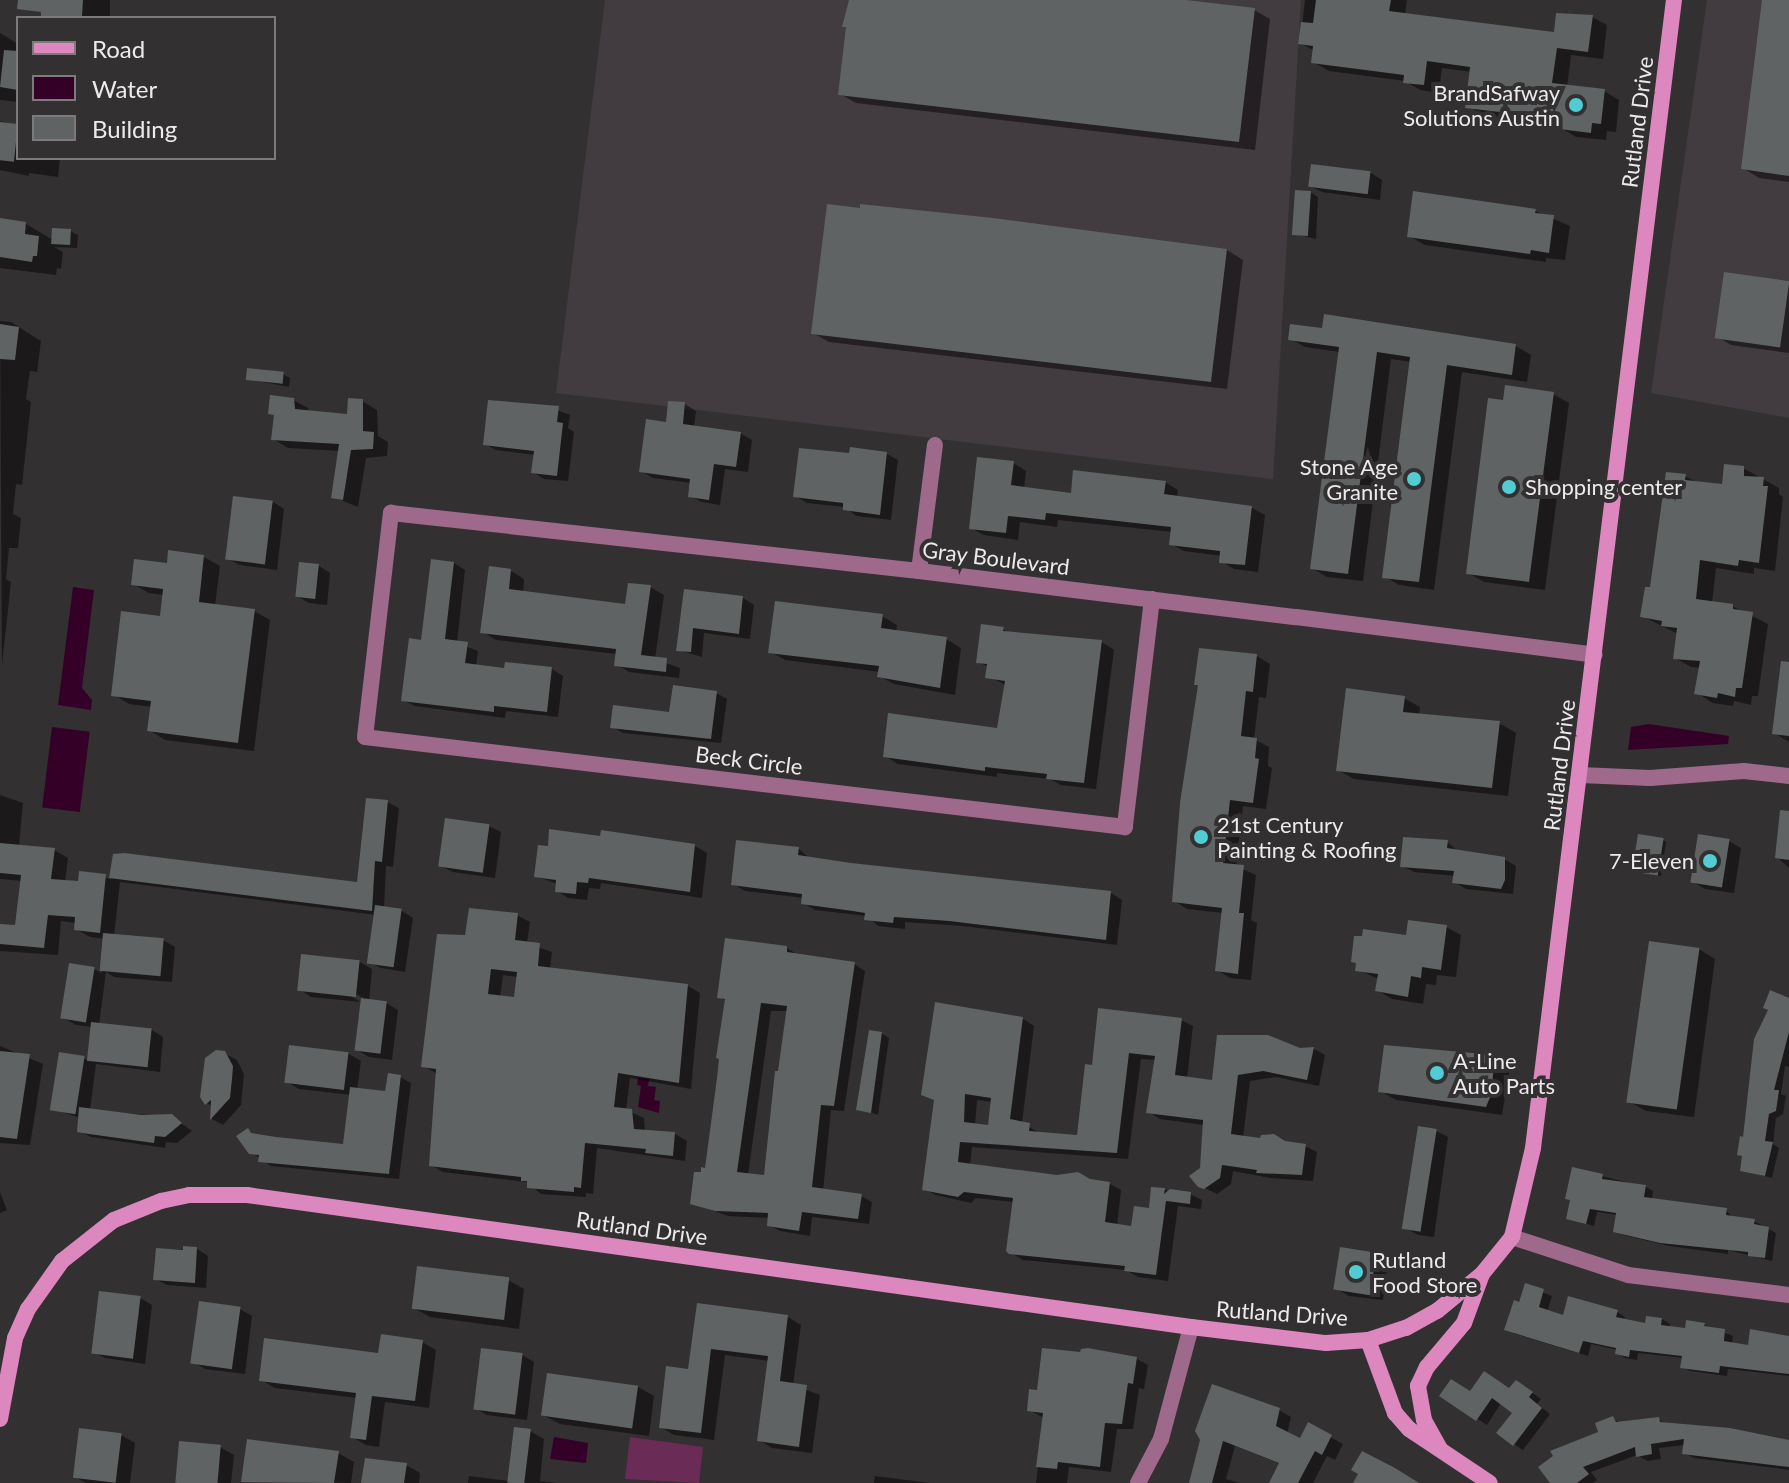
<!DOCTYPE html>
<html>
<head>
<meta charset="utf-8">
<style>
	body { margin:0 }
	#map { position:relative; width:1789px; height:1483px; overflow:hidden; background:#333032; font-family:Lato,sans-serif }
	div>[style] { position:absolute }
	.built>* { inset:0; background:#423b40 }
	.green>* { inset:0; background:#6a2b56 }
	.water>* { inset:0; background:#350027; transform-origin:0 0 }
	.shadow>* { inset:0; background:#0007; transform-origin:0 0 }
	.building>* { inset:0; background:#5f6363; transform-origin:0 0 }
	.street>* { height:16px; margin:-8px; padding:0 8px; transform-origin:8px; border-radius:8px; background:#9f698b }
	.secondary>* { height:16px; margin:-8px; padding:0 8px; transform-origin:8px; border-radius:8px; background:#dc87be }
	.dots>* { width:22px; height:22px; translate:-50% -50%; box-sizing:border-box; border:4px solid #333032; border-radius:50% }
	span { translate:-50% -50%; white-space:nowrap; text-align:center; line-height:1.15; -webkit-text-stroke:8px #333032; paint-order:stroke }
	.poi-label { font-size:22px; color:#eceaeb }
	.right { translate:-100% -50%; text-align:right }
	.left { translate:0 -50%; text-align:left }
	.street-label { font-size:22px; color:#eceaeb }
	.legend { position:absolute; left:16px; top:16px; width:260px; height:144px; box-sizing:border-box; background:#333032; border:2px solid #7d7a7c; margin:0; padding:10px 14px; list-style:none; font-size:24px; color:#eceaeb }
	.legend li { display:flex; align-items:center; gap:16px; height:40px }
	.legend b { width:40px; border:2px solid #7d7a7c }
</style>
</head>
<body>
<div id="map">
	<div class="built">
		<i style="clip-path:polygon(605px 0,1301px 0,1273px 479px,556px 393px)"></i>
		<i style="clip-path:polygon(1707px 0,1789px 0,1789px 418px,1651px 393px)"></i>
	</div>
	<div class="green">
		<i style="clip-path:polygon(630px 1437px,703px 1447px,699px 1483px,625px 1479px)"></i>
	</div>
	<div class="water">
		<i style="clip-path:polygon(73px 587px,94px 590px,82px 688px,92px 700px,91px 710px,58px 705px)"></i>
		<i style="clip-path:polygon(1649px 724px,1729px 736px,1728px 744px,1628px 750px,1631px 727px)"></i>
		<i style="left:52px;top:727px;width:38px;height:81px;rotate:7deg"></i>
		<i style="clip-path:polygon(638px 1078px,649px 1079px,648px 1086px,656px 1087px,654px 1100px,660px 1101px,659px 1113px,638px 1107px,641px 1086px,637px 1085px)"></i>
		<i style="clip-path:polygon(554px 1437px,588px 1443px,586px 1463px,550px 1459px)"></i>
	</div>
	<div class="shadow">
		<i style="left:41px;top:0;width:69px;height:18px"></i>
		<i style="clip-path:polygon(851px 0,1169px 0,1254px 10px,1270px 19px,1255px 150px,856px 103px,840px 94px,848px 28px,844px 26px)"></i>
		<i style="clip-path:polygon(1305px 0,1407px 0,1405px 15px,1556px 34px,1592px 17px,1607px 25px,1603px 59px,1571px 55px,1567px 87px,1604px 91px,1619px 100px,1616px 132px,1607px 131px,1606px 140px,1576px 137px,1561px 128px,1562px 125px,1483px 115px,1468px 106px,1472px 72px,1442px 68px,1439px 93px,1420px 90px,1405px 81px,1329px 71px,1313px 62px,1315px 51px,1300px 43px)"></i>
		<i style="clip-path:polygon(1764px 0,1789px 0,1789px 182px,1759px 178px,1743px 168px)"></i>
		<i style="clip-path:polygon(0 33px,18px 44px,18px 102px,0 100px)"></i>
		<i style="clip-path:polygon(0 121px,18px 126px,18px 158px,60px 158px,58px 177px,29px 173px,29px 176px,0 170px)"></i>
		<i style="clip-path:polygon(1371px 173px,1382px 180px,1380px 200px,1322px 192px,1310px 186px)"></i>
		<i style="clip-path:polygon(1310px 192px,1318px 197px,1316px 239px,1295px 234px)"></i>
		<i style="clip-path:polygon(1535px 211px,1570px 226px,1565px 260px,1546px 258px,1546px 262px,1425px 245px,1409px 236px)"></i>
		<i style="clip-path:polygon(0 219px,26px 224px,53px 240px,70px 231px,78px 235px,77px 248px,54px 247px,63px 252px,61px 269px,57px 268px,56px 275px,0 268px)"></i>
		<i style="clip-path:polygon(1227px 250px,1243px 260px,1227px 389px,829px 342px,813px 333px)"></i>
		<i style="clip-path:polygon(1789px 283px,1789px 353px,1731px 345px,1718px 337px)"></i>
		<i style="clip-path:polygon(0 321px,11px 322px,41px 341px,37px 372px,30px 371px,26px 399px,31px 402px,22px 485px,16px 484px,13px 514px,21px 518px,18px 548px,9px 548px,6px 579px,11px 582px,2px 665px)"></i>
		<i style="clip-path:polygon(1291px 339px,1516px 346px,1531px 355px,1527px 382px,1462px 372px,1434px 590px,1399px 585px,1384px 576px,1411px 362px,1391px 359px,1363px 581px,1327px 577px,1312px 568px,1340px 352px,1305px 347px)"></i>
		<i style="clip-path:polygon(283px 374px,290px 378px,289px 387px,248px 379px)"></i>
		<i style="clip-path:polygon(1553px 394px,1569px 403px,1545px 590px,1484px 582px,1468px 573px,1504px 402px)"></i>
		<i style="clip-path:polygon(293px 400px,308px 408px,309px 413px,349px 417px,362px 401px,377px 410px,378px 436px,388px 442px,387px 456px,366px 458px,358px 507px,333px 497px,340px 451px,288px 448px,273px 439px,276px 416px,270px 413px)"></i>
		<i style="clip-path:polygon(685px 404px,696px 411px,694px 427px,740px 433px,752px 440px,748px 472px,725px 469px,720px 505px,702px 502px,690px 496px,692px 483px,653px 478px,641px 471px,667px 424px)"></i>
		<i style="clip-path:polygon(547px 406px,570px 415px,568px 428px,574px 432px,568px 481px,544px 479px,533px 472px,535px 455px,496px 450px,485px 444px)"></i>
		<i style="clip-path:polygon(887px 454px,898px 460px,891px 520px,856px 516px,845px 507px,807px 503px,795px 496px,851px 456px)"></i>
		<i style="clip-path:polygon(1013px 463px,1026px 471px,1024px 489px,1072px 495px,1165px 482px,1178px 490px,1177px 498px,1252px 508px,1265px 515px,1258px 572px,1234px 569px,1221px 561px,1222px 556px,1184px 551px,1171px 544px,1173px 532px,1058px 520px,1057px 527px,1020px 522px,1018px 540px,984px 535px,971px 528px)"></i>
		<i style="clip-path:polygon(1743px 468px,1779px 488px,1779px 494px,1783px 497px,1775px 571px,1754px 568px,1754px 574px,1716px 568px,1712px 603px,1732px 606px,1768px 624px,1758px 696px,1752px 696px,1751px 705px,1734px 701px,1733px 706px,1713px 703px,1697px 693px,1700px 668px,1691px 667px,1675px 658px,1678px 634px,1642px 616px,1685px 476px,1698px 483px,1724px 486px)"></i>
		<i style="clip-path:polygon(273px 502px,284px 509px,277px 570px,240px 565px,228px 559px)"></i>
		<i style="clip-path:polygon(204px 557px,220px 566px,215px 606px,254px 611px,270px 620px,254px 751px,165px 740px,149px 730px,152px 707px,129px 704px,113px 694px,161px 618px,164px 595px,149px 593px,133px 584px,168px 565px)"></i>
		<i style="clip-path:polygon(454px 563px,465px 570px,457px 643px,478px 651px,476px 667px,506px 671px,552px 669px,563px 676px,558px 717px,506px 711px,505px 718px,415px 706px,403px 700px)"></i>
		<i style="clip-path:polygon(319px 566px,330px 573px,327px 605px,309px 603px,297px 596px)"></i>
		<i style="clip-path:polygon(511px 571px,524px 579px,523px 593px,627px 607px,650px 587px,664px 595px,655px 659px,680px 668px,679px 678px,629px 672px,616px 664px,617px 654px,496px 640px,483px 632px)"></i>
		<i style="clip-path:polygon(686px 591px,743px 598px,754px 605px,750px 639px,704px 633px,702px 657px,678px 650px)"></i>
		<i style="clip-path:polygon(882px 616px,897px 625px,896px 632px,946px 639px,961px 648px,955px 695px,894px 684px,879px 676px,880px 672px,785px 660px,771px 652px)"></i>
		<i style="clip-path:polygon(1003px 629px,1010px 634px,1102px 642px,1114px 650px,1096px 789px,1061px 785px,1050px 779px,997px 773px,997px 777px,898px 764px,885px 756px,999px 730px,1006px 685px,987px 676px,989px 667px,978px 662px)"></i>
		<i style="clip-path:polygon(1257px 656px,1270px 664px,1266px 698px,1259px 697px,1254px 739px,1269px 747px,1268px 766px,1272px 768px,1266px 809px,1243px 806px,1236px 866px,1256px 875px,1251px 920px,1257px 923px,1251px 980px,1230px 978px,1217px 970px,1223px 913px,1187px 909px,1174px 901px)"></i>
		<i style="clip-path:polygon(1789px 664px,1789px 742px,1774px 733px)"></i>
		<i style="clip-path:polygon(716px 693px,727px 699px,721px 743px,623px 733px,613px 727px,671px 714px)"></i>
		<i style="clip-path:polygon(1404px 698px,1420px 707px,1419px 716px,1499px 723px,1516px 733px,1508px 796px,1354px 779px,1338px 770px)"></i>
		<i style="clip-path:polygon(0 795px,23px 803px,19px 845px,54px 850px,68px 858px,65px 882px,80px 883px,81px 873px,111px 879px,114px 855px,359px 884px,387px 802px,399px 808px,393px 867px,386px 866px,384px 908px,402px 911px,413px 918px,405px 972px,381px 968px,369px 962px,376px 915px,120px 882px,114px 936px,163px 940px,175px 947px,172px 982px,114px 977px,106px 972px,99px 1025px,152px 1030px,163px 1037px,160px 1072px,96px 1064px,90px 1110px,173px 1117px,192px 1131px,177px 1143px,166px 1142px,165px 1148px,91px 1137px,79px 1131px,80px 1118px,53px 1109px,84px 1058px,90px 1062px,93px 1027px,76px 1025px,64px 1018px,94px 969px,102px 973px,105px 939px,90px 937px,76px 929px,77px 923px,61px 921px,58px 955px,0 951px,0 926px,17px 928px,22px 881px,0 879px)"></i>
		<i style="clip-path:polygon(1789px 820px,1789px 868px,1777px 857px)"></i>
		<i style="clip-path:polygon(489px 826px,501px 832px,495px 878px,453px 872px,441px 866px)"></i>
		<i style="clip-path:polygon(1663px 840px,1666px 842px,1661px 876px,1634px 871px)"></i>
		<i style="clip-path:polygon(1729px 841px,1741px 848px,1734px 893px,1705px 889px,1693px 882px)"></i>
		<i style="clip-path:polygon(738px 842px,799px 849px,810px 859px,1111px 893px,1122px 900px,1117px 945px,962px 926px,905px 922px,905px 929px,878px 926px,867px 916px,815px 910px,803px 903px,804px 898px,745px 891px,733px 884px)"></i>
		<i style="clip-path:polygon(1447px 842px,1459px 852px,1504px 859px,1516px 866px,1513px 894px,1466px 889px,1454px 882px,1455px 876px,1414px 872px,1402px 866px)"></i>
		<i style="clip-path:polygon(695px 846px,707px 853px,702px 898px,601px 883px,600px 889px,589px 888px,587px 900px,568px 898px,557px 891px,557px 884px,536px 876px)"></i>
		<i style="clip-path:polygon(evenodd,517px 915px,530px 922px,527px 943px,552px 952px,550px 969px,688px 986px,700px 993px,691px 1089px,630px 1078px,626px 1110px,644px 1118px,645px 1132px,675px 1134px,687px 1141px,685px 1161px,597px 1148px,593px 1194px,586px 1193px,586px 1197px,541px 1194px,527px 1182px,443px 1172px,431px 1165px,437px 1074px,424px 1066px,467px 937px,517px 915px,503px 975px,518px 977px,515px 1000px,500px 998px,503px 975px)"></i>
		<i style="clip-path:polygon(1446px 927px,1461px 935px,1456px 977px,1437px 975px,1436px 985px,1426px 984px,1423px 1004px,1392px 999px,1377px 990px,1379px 979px,1358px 970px,1407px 937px)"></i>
		<i style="clip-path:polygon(evenodd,787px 948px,798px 955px,854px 964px,865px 971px,844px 1111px,831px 1110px,823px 1191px,861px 1196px,872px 1202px,869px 1224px,812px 1217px,810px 1236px,780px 1231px,769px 1225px,770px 1218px,728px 1216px,692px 1203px,707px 1170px,727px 1001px,719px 997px,787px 948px,771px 1011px,788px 1011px,766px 1178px,748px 1175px,771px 1011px)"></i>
		<i style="clip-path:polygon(1699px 949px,1715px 959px,1694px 1117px,1646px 1111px,1630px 1102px)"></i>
		<i style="clip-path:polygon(303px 956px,360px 962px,372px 969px,369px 1001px,386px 1003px,398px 1010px,392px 1060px,369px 1057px,357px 1050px,363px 998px,349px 990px,347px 994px,361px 1002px,311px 997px,300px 990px)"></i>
		<i style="clip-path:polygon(1789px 1000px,1789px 1067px,1785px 1066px,1781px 1094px,1786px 1096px,1783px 1114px,1776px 1118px,1773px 1144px,1779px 1148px,1772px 1178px,1742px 1170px,1745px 1139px)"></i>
		<i style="clip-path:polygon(evenodd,1023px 1019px,1034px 1026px,1022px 1123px,1041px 1134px,1078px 1137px,1093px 1067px,1181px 1020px,1193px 1026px,1187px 1079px,1213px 1082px,1299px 1050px,1314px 1049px,1325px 1055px,1319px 1086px,1276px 1077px,1250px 1081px,1243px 1138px,1305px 1146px,1317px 1152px,1313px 1181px,1270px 1178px,1233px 1171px,1231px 1184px,1217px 1194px,1199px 1185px,1204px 1125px,1160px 1119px,1149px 1112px,1156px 1060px,1141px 1059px,1128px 1159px,972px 1147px,970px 1165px,1110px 1184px,1121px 1190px,1117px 1226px,1133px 1228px,1164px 1190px,1190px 1194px,1202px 1200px,1201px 1209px,1178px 1206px,1168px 1281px,1138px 1277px,1126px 1270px,1023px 1260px,1010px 1252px,1014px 1202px,976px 1198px,971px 1203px,936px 1195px,924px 1189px,936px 1101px,923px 1094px,1023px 1019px,977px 1100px,993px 1102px,989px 1127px,975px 1125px,977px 1100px)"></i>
		<i style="clip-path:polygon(881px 1033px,889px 1038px,878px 1115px,861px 1109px)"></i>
		<i style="clip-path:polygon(0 1046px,43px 1064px,30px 1145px,0 1143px)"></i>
		<i style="clip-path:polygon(291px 1047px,349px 1054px,361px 1061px,357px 1090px,387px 1093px,400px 1077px,411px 1083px,399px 1179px,271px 1166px,251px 1152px,248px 1131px,256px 1136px,344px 1146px,351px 1095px,299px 1089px,287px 1082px)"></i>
		<i style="clip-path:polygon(224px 1053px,237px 1060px,244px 1074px,241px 1105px,223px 1125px,212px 1119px,213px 1107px,207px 1103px)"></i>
		<i style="clip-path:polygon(1494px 1057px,1510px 1066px,1502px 1115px,1396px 1100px,1380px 1091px)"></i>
		<i style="clip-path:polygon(1436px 1131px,1448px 1137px,1434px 1237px,1418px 1235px,1406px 1228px)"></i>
		<i style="clip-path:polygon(1602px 1176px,1646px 1187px,1653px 1191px,1652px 1200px,1726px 1210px,1733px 1218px,1754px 1221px,1776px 1233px,1772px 1261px,1728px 1250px,1728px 1254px,1669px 1246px,1623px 1235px,1615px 1231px,1618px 1215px,1597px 1212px,1594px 1226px,1568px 1218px)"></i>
		<i style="clip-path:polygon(0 1192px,7px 1210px,0 1213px)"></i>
		<i style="clip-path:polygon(197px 1249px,208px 1256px,206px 1288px,167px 1285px,155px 1279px,157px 1250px)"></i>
		<i style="clip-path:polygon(1377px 1255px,1388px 1262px,1383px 1300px,1349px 1296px,1337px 1289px)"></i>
		<i style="clip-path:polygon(508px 1280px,524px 1289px,519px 1329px,430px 1317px,414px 1308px)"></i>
		<i style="clip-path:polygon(1526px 1286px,1552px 1296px,1547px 1312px,1564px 1317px,1617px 1312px,1625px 1317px,1624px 1320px,1647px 1325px,1662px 1319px,1670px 1324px,1669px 1328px,1687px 1330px,1704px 1325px,1733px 1336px,1732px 1345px,1750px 1347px,1789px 1337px,1789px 1376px,1728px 1369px,1727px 1376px,1690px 1371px,1682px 1367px,1683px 1358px,1638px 1353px,1637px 1360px,1625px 1358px,1617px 1353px,1618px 1350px,1591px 1344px,1588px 1356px,1515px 1334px,1507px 1329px)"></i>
		<i style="clip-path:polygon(140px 1298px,152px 1305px,145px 1364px,105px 1358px,93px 1352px)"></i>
		<i style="clip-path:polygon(699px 1306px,788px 1317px,801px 1325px,793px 1385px,820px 1395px,812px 1453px,772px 1448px,759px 1440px,769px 1361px,725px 1355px,714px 1440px,674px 1435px,661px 1427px,690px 1371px)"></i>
		<i style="clip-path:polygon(240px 1309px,252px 1316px,245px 1374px,205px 1369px,193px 1362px)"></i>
		<i style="clip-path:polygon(422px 1342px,436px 1350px,429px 1408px,385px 1402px,379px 1447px,366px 1445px,352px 1437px,357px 1398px,275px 1388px,261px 1380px,380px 1355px)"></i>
		<i style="clip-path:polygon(522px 1355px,534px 1362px,527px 1420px,487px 1415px,475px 1408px)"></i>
		<i style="clip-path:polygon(1137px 1359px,1148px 1365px,1144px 1389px,1139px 1388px,1133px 1429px,1117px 1429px,1111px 1472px,1069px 1467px,1067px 1483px,1036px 1483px,1044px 1418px,1029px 1410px,1039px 1392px)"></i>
		<i style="clip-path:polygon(549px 1375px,638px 1387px,654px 1396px,649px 1436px,560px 1424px,543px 1415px)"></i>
		<i style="clip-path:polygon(1526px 1388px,1541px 1399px,1537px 1404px,1550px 1414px,1523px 1450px,1514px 1444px,1515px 1413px,1501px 1403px,1487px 1425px,1442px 1396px)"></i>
		<i style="clip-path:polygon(1279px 1410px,1291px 1417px,1287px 1434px,1300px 1440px,1308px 1425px,1343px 1444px,1335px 1460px,1327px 1456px,1313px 1483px,1297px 1483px,1281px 1464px,1235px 1446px,1226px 1479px,1239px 1483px,1190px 1483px,1202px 1439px)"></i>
		<i style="clip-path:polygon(1613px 1419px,1622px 1424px,1658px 1419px,1668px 1425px,1789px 1441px,1789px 1470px,1694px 1458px,1684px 1453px,1685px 1445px,1659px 1448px,1661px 1459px,1647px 1461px,1637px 1455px,1591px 1472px,1597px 1480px,1593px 1483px,1552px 1483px)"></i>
		<i style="clip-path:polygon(530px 1431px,544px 1439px,540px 1481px,558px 1483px,468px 1483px,469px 1476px,509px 1481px)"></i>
		<i style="clip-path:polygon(121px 1435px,135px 1443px,130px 1483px,86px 1483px,75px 1477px)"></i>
		<i style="clip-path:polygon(220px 1447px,234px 1455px,231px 1483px,176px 1483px)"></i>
		<i style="clip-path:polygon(338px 1453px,354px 1462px,351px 1483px,244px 1481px)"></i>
		<i style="clip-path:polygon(406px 1465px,420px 1473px,419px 1483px,363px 1483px)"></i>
		<i style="clip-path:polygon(875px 1476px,930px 1483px,874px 1483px)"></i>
	</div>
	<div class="building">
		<i style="clip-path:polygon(18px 0,83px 0,82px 16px,41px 18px,41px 12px,17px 9px)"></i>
		<i style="clip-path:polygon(849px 0,1186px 0,1255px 8px,1239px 142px,838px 95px,846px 27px,842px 27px)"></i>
		<i style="clip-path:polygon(1316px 0,1391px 0,1389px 11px,1554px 32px,1556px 13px,1593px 15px,1588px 52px,1557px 48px,1552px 83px,1605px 89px,1601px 124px,1592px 123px,1591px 133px,1559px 129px,1560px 119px,1465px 108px,1470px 67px,1427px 61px,1424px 85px,1403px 83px,1404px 75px,1311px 63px,1313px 46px,1298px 44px,1301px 22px,1313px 23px)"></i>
		<i style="clip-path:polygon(1762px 0,1789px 0,1789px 176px,1741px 169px)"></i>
		<i style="clip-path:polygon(4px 50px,18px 51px,18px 90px,0 87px)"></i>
		<i style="left:0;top:122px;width:18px;height:38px;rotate:6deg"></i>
		<i style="left:1311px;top:164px;width:60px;height:23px;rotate:7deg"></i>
		<i style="left:1295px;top:190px;width:16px;height:45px;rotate:4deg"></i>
		<i style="clip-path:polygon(1413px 191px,1536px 209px,1535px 213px,1554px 215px,1549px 253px,1531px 250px,1530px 254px,1407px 237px)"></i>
		<i style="clip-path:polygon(827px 204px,860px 208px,860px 204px,993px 218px,1227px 249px,1211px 382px,811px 334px)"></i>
		<i style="clip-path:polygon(0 218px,26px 222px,25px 234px,39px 236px,37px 256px,33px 256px,32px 262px,0 257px)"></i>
		<i style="left:52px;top:228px;width:19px;height:16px;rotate:3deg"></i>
		<i style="left:1724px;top:272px;width:66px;height:67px;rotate:8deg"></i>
		<i style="clip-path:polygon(1324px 314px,1516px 344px,1512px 375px,1447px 365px,1419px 582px,1382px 578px,1410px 357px,1377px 352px,1348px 574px,1310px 569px,1339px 347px,1288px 340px,1290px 324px,1322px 328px)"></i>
		<i style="clip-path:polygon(0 324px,19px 327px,15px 360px,0 359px)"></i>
		<i style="left:247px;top:368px;width:37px;height:12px;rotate:6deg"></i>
		<i style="clip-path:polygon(1505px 385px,1554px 392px,1529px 582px,1466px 574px,1488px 398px,1503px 400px)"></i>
		<i style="clip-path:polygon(270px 395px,294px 398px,295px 409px,347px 414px,348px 398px,363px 399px,363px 431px,374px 432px,373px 449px,351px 450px,343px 500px,331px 498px,339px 444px,271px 440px,274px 415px,268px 414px)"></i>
		<i style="clip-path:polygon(488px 400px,559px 406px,557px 422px,563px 423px,557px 476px,531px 473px,534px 451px,483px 445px)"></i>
		<i style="clip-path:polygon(668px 401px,685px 402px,683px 424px,741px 432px,736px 467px,714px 464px,709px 500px,688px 497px,690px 479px,639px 472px,646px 419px,666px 422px)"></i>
		<i style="clip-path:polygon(850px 447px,887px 452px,880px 515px,843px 510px,843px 503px,793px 497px,799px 448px,849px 453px)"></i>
		<i style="clip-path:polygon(977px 457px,1014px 461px,1011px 485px,1071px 493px,1073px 470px,1166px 481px,1164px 494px,1252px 506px,1245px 565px,1219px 563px,1220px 551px,1169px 545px,1171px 527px,1046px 513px,1045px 520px,1008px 516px,1006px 533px,969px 529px)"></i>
		<i style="clip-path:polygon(1724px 464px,1744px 466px,1744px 476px,1764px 477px,1763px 486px,1768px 486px,1759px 563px,1739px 560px,1738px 566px,1700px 560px,1696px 599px,1733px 604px,1733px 609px,1753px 612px,1742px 688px,1736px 688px,1735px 697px,1718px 693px,1717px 698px,1694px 694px,1700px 661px,1673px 659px,1677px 628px,1661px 626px,1662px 621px,1640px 617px,1645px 587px,1650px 587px,1666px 472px,1686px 474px,1685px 480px,1722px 484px)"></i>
		<i style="left:233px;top:496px;width:40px;height:64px;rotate:7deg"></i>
		<i style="clip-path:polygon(168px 550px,204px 555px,199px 602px,255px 609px,238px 743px,147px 731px,151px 701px,111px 696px,121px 611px,160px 616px,163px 589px,131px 585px,134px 559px,167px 563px)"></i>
		<i style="clip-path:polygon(431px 559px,454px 562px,445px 639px,468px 642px,465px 663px,504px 668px,505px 662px,552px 667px,547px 712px,494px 706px,494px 712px,401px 701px,409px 638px,421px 640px)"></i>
		<i style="left:299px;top:562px;width:20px;height:35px;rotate:6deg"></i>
		<i style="clip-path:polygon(489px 566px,511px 569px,509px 589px,625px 604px,628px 583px,651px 585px,641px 655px,667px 658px,666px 672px,614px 666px,616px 649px,480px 633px)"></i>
		<i style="clip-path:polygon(684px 589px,743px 596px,739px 634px,693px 628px,691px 652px,676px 651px)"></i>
		<i style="clip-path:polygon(775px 601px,883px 614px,881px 628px,947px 637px,940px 688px,877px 677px,879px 666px,768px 653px)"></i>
		<i style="clip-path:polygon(981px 624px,1004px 627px,1003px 631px,1102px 640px,1084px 783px,1046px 779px,1047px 774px,985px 767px,985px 771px,883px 757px,888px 713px,997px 728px,1005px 681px,985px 678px,987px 664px,976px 663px)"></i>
		<i style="clip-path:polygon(1199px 648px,1257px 654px,1253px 692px,1246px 691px,1241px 736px,1257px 738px,1255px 758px,1259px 759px,1253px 803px,1230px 800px,1223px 863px,1244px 865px,1239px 913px,1244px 913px,1238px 974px,1215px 971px,1222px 908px,1172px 902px,1180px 803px,1198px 685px,1194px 685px)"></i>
		<i style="clip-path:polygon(1781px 661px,1789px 662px,1789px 736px,1772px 734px)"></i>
		<i style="clip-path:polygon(673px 685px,717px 691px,711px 739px,610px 728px,613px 705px,669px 712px)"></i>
		<i style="clip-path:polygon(1346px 688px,1405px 696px,1403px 712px,1500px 721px,1492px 788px,1336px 771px)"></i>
		<i style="clip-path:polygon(366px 798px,388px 800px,382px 862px,375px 861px,372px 911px,109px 878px,113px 854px,124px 853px,357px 882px)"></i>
		<i style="clip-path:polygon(1780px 810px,1789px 811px,1789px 860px,1775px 858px)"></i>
		<i style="left:445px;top:818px;width:45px;height:49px;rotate:8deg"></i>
		<i style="clip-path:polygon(549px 829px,600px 836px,601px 830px,695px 844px,690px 892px,589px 878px,588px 883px,577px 882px,576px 894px,555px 892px,556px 880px,534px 877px,538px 845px,548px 846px)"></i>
		<i style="left:1638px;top:834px;width:26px;height:38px;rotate:9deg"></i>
		<i style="left:1698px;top:834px;width:32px;height:49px;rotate:9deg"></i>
		<i style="clip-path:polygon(1403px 837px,1448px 840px,1447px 848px,1505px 857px,1505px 880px,1501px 889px,1452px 883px,1454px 871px,1400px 867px)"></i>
		<i style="clip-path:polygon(736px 840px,799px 847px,798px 855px,851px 863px,1111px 891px,1106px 940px,949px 921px,894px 917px,893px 923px,864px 920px,865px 913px,853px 911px,801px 904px,802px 894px,731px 885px)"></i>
		<i style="clip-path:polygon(0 843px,55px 848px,51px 879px,78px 881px,79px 871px,106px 874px,100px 933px,74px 930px,75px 917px,48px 915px,44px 948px,0 944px,0 924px,15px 925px,21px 875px,0 873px)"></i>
		<i style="left:375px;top:905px;width:27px;height:59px;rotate:8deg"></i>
		<i style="clip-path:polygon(evenodd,469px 908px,518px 913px,515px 940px,540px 943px,538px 966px,688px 984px,679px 1083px,618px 1073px,614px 1107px,632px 1109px,634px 1129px,675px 1132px,673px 1156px,645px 1153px,646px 1149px,585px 1143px,581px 1188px,574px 1187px,574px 1192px,527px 1188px,527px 1181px,521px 1181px,521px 1177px,429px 1166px,436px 1069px,421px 1067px,437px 934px,465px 935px,469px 908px,491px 969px,517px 972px,514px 997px,488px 994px,491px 969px)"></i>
		<i style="clip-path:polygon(1408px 920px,1447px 925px,1441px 970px,1422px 967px,1421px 978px,1411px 976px,1408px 997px,1375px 991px,1378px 974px,1355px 971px,1356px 963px,1351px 962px,1354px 936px,1362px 936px,1363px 929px,1406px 935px)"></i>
		<i style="left:103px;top:933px;width:61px;height:38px;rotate:5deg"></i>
		<i style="clip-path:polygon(evenodd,725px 938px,787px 946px,787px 952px,855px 962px,834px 1106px,821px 1105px,812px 1187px,862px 1194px,858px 1219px,802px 1212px,799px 1231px,767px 1226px,768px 1213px,715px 1211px,690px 1204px,694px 1172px,701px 1172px,701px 1167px,705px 1168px,717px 1078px,719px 1059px,716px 1058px,725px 999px,717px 998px,725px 938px,761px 1003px,787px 1006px,778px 1071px,775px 1071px,764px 1175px,737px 1172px,761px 1003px)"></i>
		<i style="left:1649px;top:941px;width:51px;height:163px;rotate:8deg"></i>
		<i style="left:301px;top:954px;width:59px;height:37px;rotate:6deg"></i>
		<i style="left:69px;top:963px;width:26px;height:56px;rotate:9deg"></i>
		<i style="clip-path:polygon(1770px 990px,1789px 998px,1789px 1032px,1774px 1090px,1779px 1090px,1776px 1111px,1769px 1114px,1765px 1141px,1773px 1142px,1765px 1176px,1740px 1171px,1742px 1156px,1737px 1155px,1740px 1136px,1743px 1137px,1754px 1039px,1768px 1010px,1763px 1008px)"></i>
		<i style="left:361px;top:998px;width:26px;height:53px;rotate:7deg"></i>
		<i style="clip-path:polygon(evenodd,935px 1002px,1023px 1017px,1010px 1119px,1030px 1123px,1029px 1131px,1077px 1135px,1085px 1064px,1092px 1065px,1098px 1008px,1182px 1018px,1175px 1075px,1212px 1080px,1217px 1035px,1268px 1035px,1300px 1048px,1314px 1047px,1307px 1080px,1263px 1071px,1238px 1075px,1231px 1134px,1260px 1138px,1261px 1135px,1274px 1134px,1285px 1141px,1306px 1144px,1302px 1175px,1256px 1173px,1257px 1170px,1222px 1165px,1220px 1178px,1204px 1189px,1198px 1187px,1189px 1176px,1200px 1168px,1203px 1120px,1146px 1113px,1155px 1056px,1129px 1053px,1117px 1153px,960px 1142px,958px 1162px,1057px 1175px,1078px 1172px,1090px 1179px,1110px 1182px,1105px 1222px,1131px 1226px,1134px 1206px,1149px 1208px,1151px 1187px,1165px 1188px,1164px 1194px,1170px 1189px,1191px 1192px,1190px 1204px,1166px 1201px,1156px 1275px,1124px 1271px,1125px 1266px,1009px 1254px,1006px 1251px,1013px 1198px,964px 1192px,958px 1197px,922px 1190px,934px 1100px,921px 1095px,935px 1002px,965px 1094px,991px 1098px,988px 1125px,964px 1122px,965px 1094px)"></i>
		<i style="left:91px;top:1022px;width:61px;height:39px;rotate:6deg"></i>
		<i style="clip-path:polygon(869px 1030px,882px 1032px,871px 1113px,856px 1110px)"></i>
		<i style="left:289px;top:1045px;width:60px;height:38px;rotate:7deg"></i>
		<i style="clip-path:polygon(1384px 1045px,1495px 1055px,1491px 1095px,1486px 1107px,1378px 1092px)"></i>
		<i style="clip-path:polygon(216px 1050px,225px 1051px,233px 1066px,232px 1079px,230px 1098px,210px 1120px,211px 1100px,205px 1105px,200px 1097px,205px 1058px)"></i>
		<i style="clip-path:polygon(0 1051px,30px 1054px,17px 1139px,0 1137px)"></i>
		<i style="left:59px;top:1052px;width:26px;height:59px;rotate:9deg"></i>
		<i style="clip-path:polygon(388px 1073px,401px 1075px,389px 1174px,258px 1162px,259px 1155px,249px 1154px,236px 1136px,248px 1128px,251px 1133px,276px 1137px,343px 1144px,350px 1087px,385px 1091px)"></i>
		<i style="clip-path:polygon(79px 1107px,142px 1115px,172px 1114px,182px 1123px,165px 1137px,155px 1136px,154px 1143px,89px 1134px,77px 1132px)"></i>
		<i style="left:1418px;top:1126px;width:19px;height:104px;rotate:9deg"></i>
		<i style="clip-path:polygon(1572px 1167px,1603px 1174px,1602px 1179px,1646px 1185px,1644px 1197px,1727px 1208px,1726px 1215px,1755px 1219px,1754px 1224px,1769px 1227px,1765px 1258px,1748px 1256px,1748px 1252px,1660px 1243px,1613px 1232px,1616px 1213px,1590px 1209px,1586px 1224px,1566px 1219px,1570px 1200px,1565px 1199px)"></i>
		<i style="clip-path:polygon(183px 1246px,197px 1247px,195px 1283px,153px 1280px,156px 1248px,183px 1250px)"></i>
		<i style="left:1340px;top:1247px;width:37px;height:43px;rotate:9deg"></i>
		<i style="left:417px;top:1266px;width:93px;height:43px;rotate:7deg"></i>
		<i style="clip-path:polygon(1525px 1283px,1544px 1289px,1539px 1307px,1563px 1315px,1568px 1296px,1618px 1310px,1616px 1317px,1645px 1323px,1646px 1316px,1662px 1318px,1661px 1325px,1685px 1328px,1686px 1320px,1705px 1323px,1704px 1326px,1725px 1329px,1724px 1341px,1748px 1345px,1750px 1329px,1789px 1336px,1789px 1374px,1720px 1366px,1719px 1373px,1680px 1368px,1682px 1356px,1630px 1350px,1629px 1357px,1615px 1354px,1616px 1348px,1583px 1341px,1579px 1353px,1504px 1330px,1514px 1300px,1519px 1302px)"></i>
		<i style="left:99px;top:1291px;width:42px;height:63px;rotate:7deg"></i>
		<i style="left:199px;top:1301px;width:42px;height:63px;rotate:8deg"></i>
		<i style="clip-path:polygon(697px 1303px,788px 1315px,780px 1381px,807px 1385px,799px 1447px,757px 1441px,768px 1356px,711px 1349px,701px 1433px,659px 1428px,666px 1366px,688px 1369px)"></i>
		<i style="clip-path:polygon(381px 1334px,423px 1340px,415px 1401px,372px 1396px,366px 1440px,350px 1438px,356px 1393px,259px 1381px,264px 1338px,378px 1353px)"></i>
		<i style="left:481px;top:1348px;width:42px;height:62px;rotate:7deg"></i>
		<i style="clip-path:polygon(1042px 1348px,1080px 1352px,1081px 1349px,1088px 1348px,1137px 1357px,1133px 1384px,1128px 1383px,1122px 1424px,1105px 1423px,1100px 1467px,1058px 1462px,1057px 1469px,1036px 1467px,1043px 1413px,1027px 1411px,1029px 1389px,1037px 1390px)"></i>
		<i style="clip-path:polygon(1484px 1371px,1509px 1388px,1516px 1380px,1533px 1392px,1529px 1397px,1542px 1408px,1513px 1446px,1496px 1433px,1512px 1413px,1492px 1398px,1476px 1421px,1439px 1396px,1451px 1379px,1470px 1391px)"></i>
		<i style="left:547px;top:1373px;width:92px;height:43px;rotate:8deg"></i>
		<i style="clip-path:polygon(1212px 1384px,1280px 1408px,1276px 1426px,1300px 1438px,1308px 1422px,1332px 1435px,1322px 1455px,1315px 1451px,1298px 1483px,1269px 1483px,1279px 1463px,1223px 1441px,1212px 1483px,1189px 1483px,1200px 1440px,1195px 1431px)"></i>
		<i style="clip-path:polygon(1613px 1416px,1616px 1422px,1659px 1417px,1660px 1422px,1730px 1428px,1789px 1440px,1789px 1467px,1682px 1454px,1684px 1439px,1651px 1444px,1652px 1454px,1636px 1457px,1635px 1447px,1583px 1467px,1589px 1474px,1577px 1483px,1550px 1483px,1538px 1467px,1553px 1456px,1550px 1451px,1598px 1432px,1595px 1423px)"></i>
		<i style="left:514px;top:1427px;width:17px;height:56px;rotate:7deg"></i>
		<i style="left:79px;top:1428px;width:43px;height:50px;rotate:7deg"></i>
		<i style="clip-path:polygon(247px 1439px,339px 1451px,334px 1483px,241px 1482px)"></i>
		<i style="left:179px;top:1441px;width:42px;height:42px;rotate:5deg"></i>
		<i style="clip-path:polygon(1362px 1451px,1395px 1468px,1419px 1483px,1353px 1483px,1358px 1474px,1351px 1470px)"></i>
		<i style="clip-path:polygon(365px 1458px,407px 1463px,404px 1483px,361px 1483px)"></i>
	</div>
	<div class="street">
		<i style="left:919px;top:571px;width:127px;rotate:-82.8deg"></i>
		<i style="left:1152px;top:599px;width:230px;rotate:96.8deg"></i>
		<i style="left:1125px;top:827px;width:765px;rotate:-173.25deg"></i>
		<i style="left:365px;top:737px;width:226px;rotate:-83.4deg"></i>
		<i style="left:391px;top:513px;width:531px;rotate:6.27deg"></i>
		<i style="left:919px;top:571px;width:380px;rotate:7deg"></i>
		<i style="left:1296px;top:617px;width:301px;rotate:7.2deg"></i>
		<i style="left:1580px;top:775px;width:70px;rotate:2.5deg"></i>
		<i style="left:1650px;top:778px;width:94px;rotate:-4.3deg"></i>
		<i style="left:1744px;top:771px;width:45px;rotate:6.3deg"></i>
		<i style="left:1512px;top:1237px;width:122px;rotate:18.1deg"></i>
		<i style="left:1628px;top:1275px;width:162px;rotate:7.1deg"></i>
		<i style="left:1138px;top:1483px;width:50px;rotate:-62.4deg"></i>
		<i style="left:1161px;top:1439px;width:116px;rotate:-75deg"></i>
	</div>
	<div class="secondary">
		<i style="left:1368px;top:1340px;width:78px;rotate:69.7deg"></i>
		<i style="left:1395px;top:1413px;width:21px;rotate:49deg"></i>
		<i style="left:1409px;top:1429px;width:97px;rotate:33.7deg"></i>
		<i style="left:0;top:1419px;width:82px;rotate:-79.5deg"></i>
		<i style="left:15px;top:1338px;width:32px;rotate:-66deg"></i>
		<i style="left:28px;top:1309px;width:59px;rotate:-54.7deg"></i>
		<i style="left:62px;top:1261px;width:66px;rotate:-38.3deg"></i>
		<i style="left:114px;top:1220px;width:51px;rotate:-22deg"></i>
		<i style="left:161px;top:1201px;width:29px;rotate:-12deg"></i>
		<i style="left:189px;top:1195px;width:58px"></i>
		<i style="left:247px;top:1195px;width:953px;rotate:7.96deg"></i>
		<i style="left:1191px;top:1327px;width:136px;rotate:6.8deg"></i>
		<i style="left:1326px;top:1343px;width:42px;rotate:-4.1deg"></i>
		<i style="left:1368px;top:1340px;width:40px;rotate:-18deg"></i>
		<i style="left:1406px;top:1328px;width:35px;rotate:-29deg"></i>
		<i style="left:1437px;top:1311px;width:58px;rotate:-39.4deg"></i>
		<i style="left:1482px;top:1274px;width:48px;rotate:-51deg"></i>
		<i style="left:1512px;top:1237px;width:91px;rotate:-76.7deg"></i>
		<i style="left:1533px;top:1148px;width:1157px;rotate:-83deg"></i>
		<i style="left:1440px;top:1449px;width:33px;rotate:-119deg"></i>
		<i style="left:1424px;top:1420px;width:35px;rotate:-100deg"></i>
		<i style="left:1418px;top:1386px;width:21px;rotate:-65deg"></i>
		<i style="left:1427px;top:1367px;width:57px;rotate:-49.9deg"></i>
		<i style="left:1464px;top:1323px;width:52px;rotate:-69.8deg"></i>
	</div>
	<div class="dots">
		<i style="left:1576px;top:105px;background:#51ccd2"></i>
		<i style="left:1414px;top:479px;background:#51ccd2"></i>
		<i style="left:1509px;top:487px;background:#51ccd2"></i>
		<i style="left:1201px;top:837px;background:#51ccd2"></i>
		<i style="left:1710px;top:861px;background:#51ccd2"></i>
		<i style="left:1437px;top:1073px;background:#51ccd2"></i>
		<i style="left:1356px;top:1272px;background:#51ccd2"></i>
	</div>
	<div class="poi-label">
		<span class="right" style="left:1560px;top:105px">BrandSafway<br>Solutions Austin</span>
		<span class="right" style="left:1398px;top:479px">Stone Age<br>Granite</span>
		<span class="left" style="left:1525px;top:487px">Shopping center</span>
		<span class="left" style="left:1217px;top:837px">21st Century<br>Painting &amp; Roofing</span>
		<span class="right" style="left:1694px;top:861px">7-Eleven</span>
		<span class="left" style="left:1453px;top:1073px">A-Line<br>Auto Parts</span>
		<span class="left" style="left:1372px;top:1272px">Rutland<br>Food Store</span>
	</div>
	<div class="street-label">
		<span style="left:1637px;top:122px;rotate:-83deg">Rutland Drive</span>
		<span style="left:996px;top:558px;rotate:7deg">Gray Boulevard</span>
		<span style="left:749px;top:760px;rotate:7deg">Beck Circle</span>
		<span style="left:1559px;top:765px;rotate:-83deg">Rutland Drive</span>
		<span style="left:642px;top:1228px;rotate:8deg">Rutland Drive</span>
		<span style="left:1282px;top:1313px;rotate:4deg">Rutland Drive</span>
	</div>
	<ul class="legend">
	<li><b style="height:10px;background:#dc87be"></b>Road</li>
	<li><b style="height:22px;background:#350027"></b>Water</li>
	<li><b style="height:22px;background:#5f6363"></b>Building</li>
	</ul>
</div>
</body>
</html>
